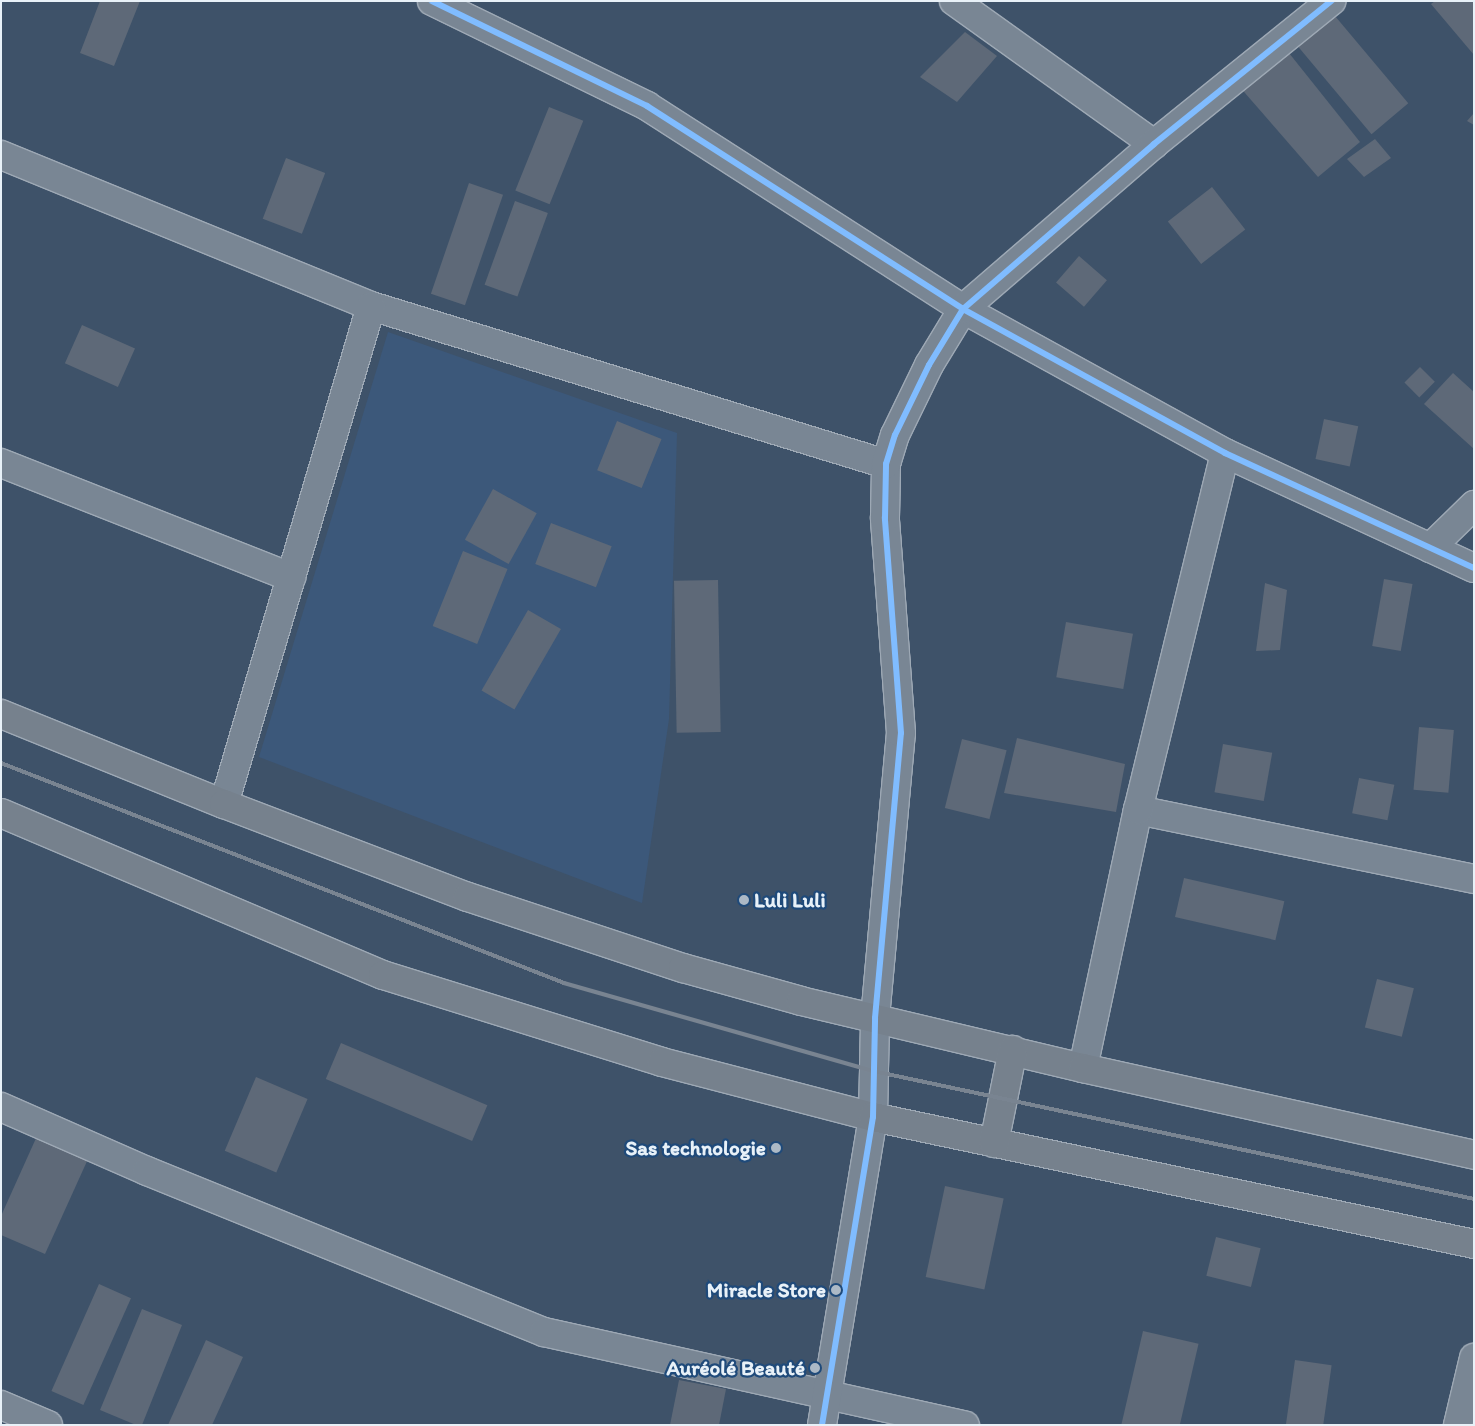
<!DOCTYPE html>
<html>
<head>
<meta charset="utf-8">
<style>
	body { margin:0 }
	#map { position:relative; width:1475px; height:1426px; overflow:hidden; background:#3e5269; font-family:Itim,sans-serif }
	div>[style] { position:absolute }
	.built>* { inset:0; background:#3c587a }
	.building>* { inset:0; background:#5e6978; transform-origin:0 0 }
	.roads { filter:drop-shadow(1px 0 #9ea9b5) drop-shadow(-1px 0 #9ea9b5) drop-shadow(0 1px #9ea9b5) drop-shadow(0 -1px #9ea9b5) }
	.minor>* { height:28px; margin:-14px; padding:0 14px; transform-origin:14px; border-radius:14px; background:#798694 }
	.major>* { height:28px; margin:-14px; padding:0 14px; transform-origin:14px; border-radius:14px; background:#76818d }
	.rail>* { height:4px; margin:-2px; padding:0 2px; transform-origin:2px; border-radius:2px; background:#798491 }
	.cycleway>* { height:6px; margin:-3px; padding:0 3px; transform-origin:3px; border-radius:3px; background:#80bcff }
	.dots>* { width:14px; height:14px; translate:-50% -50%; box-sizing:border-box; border:2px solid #1f4a7a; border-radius:50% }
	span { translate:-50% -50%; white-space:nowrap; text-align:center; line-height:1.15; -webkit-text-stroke:4.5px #1f4a7a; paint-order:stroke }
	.poi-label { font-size:21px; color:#e8f1f8; font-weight:700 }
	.left { translate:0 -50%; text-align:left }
	.right { translate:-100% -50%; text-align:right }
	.frame { position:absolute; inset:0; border:2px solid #e8f1f8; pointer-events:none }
</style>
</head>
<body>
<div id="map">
	<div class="built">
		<i style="clip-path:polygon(388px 332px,677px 433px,669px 719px,642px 903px,259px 757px)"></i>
	</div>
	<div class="building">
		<i style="clip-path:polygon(100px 1px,140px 1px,114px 66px,80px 53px)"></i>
		<i style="clip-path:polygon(1435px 1px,1474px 1px,1474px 55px,1431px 4px)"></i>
		<i style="left:1335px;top:16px;width:114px;height:48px;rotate:50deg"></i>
		<i style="clip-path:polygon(965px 32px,997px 56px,957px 102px,920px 77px)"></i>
		<i style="clip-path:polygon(1289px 53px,1360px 142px,1318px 177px,1238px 85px)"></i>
		<i style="left:549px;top:107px;width:37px;height:90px;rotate:22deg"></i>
		<i style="clip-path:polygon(1474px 113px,1474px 125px,1467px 121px)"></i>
		<i style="clip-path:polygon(1375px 139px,1391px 158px,1364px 177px,1347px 159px)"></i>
		<i style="left:286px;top:158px;width:42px;height:65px;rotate:21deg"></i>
		<i style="left:469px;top:183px;width:36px;height:117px;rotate:19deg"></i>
		<i style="left:1212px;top:187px;width:54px;height:56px;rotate:52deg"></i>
		<i style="left:515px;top:201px;width:35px;height:89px;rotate:20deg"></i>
		<i style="left:1079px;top:256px;width:37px;height:35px;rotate:41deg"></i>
		<i style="left:82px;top:325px;width:58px;height:42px;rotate:24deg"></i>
		<i style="left:1420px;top:367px;width:21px;height:22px;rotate:45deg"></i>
		<i style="clip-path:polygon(1453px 373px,1474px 392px,1474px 449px,1424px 404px)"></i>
		<i style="left:1324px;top:419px;width:35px;height:41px;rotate:12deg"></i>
		<i style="left:617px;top:421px;width:48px;height:53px;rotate:22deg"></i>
		<i style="left:493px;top:489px;width:50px;height:58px;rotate:29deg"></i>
		<i style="left:551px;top:523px;width:65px;height:44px;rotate:21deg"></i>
		<i style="left:463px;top:551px;width:48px;height:81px;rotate:22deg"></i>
		<i style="left:1384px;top:579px;width:29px;height:68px;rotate:10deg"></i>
		<i style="left:718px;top:580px;width:152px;height:44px;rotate:89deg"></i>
		<i style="clip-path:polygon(1265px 583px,1287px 590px,1280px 650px,1256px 651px)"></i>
		<i style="left:528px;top:610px;width:38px;height:93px;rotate:30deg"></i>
		<i style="left:1066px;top:622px;width:68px;height:56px;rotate:10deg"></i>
		<i style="left:1419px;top:727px;width:35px;height:63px;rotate:5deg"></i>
		<i style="clip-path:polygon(1017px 738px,1125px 764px,1116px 812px,1004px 793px)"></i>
		<i style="left:962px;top:739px;width:46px;height:71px;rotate:14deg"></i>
		<i style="left:1223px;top:744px;width:50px;height:49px;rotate:10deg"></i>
		<i style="left:1359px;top:778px;width:36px;height:36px;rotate:11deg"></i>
		<i style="left:1184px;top:878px;width:103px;height:40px;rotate:13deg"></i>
		<i style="left:1377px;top:979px;width:38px;height:50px;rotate:14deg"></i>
		<i style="left:341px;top:1043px;width:159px;height:39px;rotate:23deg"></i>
		<i style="left:256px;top:1077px;width:56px;height:80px;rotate:23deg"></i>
		<i style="clip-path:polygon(37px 1136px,88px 1159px,45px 1254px,1px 1235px,1px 1216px)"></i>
		<i style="left:945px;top:1186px;width:60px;height:93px;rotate:12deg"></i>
		<i style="left:1216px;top:1237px;width:46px;height:40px;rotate:14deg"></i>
		<i style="left:99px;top:1284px;width:35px;height:117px;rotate:24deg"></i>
		<i style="clip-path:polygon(142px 1309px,182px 1325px,142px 1425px,136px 1425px,100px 1410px)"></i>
		<i style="left:1143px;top:1331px;width:57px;height:97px;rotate:13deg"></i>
		<i style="clip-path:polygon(206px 1340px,243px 1357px,212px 1425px,168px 1425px)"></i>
		<i style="left:1295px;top:1360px;width:37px;height:66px;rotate:8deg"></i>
		<i style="clip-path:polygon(679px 1380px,726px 1389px,719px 1425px,670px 1425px)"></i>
	</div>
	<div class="roads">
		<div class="minor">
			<i style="left:432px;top:1px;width:239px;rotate:26deg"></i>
			<i style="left:647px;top:106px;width:376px;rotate:32.7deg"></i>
			<i style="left:963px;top:309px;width:299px;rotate:28.8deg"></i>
			<i style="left:1225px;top:453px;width:274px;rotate:24.8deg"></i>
			<i style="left:954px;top:1px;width:246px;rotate:35.6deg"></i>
			<i style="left:1px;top:155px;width:400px;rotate:22.2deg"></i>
			<i style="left:371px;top:306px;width:539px;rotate:17.06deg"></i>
			<i style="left:1px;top:463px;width:312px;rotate:21.5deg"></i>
			<i style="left:1430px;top:548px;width:62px;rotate:-44.3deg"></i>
			<i style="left:224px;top:804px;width:519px;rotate:-73.55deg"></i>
			<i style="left:1138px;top:810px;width:343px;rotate:11.6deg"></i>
			<i style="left:1083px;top:1068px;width:264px;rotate:-78deg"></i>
			<i style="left:1138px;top:810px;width:367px;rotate:-76.3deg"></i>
			<i style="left:1px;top:1107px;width:159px;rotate:23.7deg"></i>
			<i style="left:147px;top:1171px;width:428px;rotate:22.1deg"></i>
			<i style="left:544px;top:1332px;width:431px;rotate:12.5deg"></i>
			<i style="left:1px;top:1405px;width:51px;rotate:23.1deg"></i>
			<i style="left:822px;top:1425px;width:312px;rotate:-80.6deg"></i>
			<i style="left:873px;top:1117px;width:99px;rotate:-88.8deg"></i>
			<i style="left:875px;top:1018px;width:286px;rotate:-84.8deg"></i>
			<i style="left:901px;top:733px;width:216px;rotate:-94.3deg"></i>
			<i style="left:885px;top:518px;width:54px;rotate:-88.9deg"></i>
			<i style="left:886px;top:464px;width:30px;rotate:-73deg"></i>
			<i style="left:895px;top:435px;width:78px;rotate:-64.1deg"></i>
			<i style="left:929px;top:365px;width:66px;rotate:-58.7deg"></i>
			<i style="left:963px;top:309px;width:252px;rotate:-40.8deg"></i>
			<i style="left:1154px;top:144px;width:228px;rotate:-38.9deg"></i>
			<i style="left:1458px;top:1425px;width:69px;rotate:-76.6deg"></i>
		</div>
		<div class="major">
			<i style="left:1px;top:714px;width:240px;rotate:22deg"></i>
			<i style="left:224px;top:804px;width:261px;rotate:20.9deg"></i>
			<i style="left:468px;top:897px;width:226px;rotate:18.3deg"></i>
			<i style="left:683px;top:968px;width:123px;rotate:15.6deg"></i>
			<i style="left:801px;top:1001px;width:290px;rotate:13.4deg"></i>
			<i style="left:1083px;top:1068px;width:401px;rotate:12.5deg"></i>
			<i style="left:1px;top:813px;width:415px;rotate:23deg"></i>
			<i style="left:383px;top:975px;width:292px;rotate:17.3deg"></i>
			<i style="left:662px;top:1062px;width:218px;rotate:14.6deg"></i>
			<i style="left:873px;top:1117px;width:614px;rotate:11.93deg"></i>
			<i style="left:994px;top:1143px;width:95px;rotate:-78.5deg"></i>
		</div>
	</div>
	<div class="rail">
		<i style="left:1px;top:763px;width:604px;rotate:21.34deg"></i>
		<i style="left:564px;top:983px;width:321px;rotate:15.9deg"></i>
		<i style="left:873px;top:1071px;width:614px;rotate:12.02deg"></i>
	</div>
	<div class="cycleway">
		<i style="left:432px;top:1px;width:239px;rotate:26deg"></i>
		<i style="left:647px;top:106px;width:376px;rotate:32.7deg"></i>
		<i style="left:963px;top:309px;width:299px;rotate:28.8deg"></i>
		<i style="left:1225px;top:453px;width:274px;rotate:24.8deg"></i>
		<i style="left:822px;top:1425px;width:312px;rotate:-80.6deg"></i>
		<i style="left:873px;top:1117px;width:99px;rotate:-88.8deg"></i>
		<i style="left:875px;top:1018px;width:286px;rotate:-84.8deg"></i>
		<i style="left:901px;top:733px;width:216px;rotate:-94.3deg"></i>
		<i style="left:885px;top:518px;width:54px;rotate:-88.9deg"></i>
		<i style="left:886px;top:464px;width:30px;rotate:-73deg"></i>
		<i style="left:895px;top:435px;width:78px;rotate:-64.1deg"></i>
		<i style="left:929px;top:365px;width:66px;rotate:-58.7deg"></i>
		<i style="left:963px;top:309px;width:252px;rotate:-40.8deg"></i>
		<i style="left:1154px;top:144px;width:228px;rotate:-38.9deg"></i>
	</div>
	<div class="dots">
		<i style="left:744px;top:900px;background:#acb9c6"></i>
		<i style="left:776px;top:1148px;background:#acb9c6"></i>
		<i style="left:836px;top:1290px;background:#acb9c6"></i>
		<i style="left:815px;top:1368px;background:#acb9c6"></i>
	</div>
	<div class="poi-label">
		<span class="left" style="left:754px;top:900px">Luli Luli</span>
		<span class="right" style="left:766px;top:1148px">Sas technologie</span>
		<span class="right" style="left:826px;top:1290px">Miracle Store</span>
		<span class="right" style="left:805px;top:1368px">Auréolé Beauté</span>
	</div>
	<div class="frame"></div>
</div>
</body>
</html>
